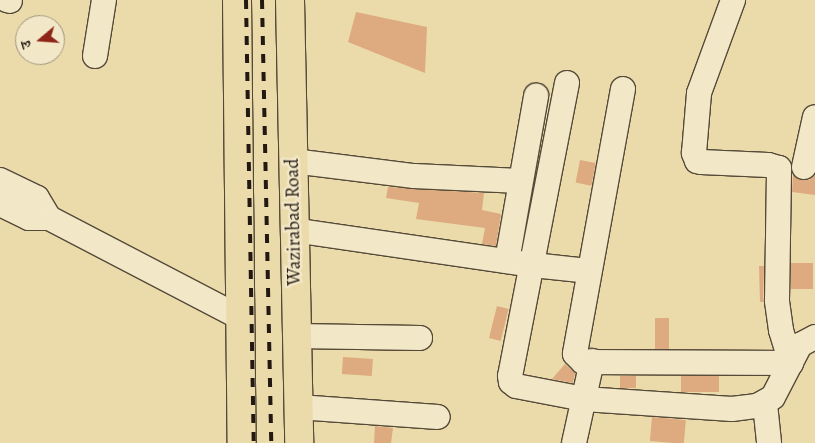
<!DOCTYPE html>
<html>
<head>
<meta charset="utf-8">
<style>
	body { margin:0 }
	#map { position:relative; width:815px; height:443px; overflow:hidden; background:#ebdbaa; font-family:Alegreya,"Noto Serif Devanagari",serif }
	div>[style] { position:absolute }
	.building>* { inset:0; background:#deaa7f; transform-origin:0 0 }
	.roads { filter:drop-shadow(1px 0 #554a38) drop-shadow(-1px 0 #554a38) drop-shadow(0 1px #554a38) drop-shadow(0 -1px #554a38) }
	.minor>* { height:24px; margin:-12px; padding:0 12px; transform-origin:12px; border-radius:12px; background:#f2e8c8 }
	.highway>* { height:28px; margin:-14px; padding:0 14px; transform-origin:14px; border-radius:14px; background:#ebdbaa }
	.rail>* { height:4px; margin-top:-2px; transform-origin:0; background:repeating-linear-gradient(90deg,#231912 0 9px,transparent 0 18px) }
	span { translate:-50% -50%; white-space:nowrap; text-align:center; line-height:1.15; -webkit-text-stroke:5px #f2e8c8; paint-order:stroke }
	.street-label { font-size:19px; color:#231912 }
	.north { position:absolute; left:15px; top:15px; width:50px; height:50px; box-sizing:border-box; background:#f2e8c8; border:1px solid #9f957f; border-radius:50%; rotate:252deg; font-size:14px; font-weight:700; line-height:20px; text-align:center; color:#231912 }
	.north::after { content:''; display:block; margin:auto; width:18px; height:22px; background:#8f2418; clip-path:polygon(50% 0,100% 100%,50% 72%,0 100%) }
</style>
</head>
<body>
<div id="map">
	<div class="building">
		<i style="clip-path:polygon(356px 12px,427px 27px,425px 73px,348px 42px)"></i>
		<i style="left:580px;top:160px;width:16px;height:23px;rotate:11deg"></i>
		<i style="clip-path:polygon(793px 174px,802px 180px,809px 180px,815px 175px,815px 195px,792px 192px)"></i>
		<i style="clip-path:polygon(388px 187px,484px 193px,482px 210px,501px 214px,496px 246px,482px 244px,485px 228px,416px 219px,419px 203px,386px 198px)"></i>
		<i style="left:813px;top:263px;width:26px;height:22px;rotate:90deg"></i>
		<i style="clip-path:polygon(759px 266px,764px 266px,763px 302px,760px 302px)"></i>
		<i style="left:497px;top:306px;width:12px;height:33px;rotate:14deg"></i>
		<i style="left:655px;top:318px;width:14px;height:31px"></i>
		<i style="left:343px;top:357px;width:30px;height:17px;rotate:4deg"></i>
		<i style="clip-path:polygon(565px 364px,575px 373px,573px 383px,552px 379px)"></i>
		<i style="left:620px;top:376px;width:16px;height:12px"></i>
		<i style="left:681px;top:376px;width:38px;height:16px"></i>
		<i style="left:652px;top:417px;width:34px;height:24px;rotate:5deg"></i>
		<i style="clip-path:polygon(375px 426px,393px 428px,391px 443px,374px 443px)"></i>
	</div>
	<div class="roads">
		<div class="minor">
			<i style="left:7px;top:0;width:3px;rotate:18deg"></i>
			<i style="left:95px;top:56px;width:57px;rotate:-80.9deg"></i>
			<i style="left:567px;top:83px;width:298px;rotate:101deg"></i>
			<i style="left:510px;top:376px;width:6px;rotate:81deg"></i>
			<i style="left:511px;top:382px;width:6px;rotate:39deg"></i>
			<i style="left:516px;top:386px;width:69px;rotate:10.8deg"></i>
			<i style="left:584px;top:399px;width:148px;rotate:3.9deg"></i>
			<i style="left:732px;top:409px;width:25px;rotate:-7deg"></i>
			<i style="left:757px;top:406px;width:18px;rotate:-29deg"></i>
			<i style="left:773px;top:397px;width:59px;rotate:-62.6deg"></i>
			<i style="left:800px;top:345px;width:17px;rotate:-28deg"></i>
			<i style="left:623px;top:89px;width:269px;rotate:100.3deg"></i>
			<i style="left:575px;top:354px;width:11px;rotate:45deg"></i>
			<i style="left:583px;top:362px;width:208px;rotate:0.3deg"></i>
			<i style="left:791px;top:363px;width:34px;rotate:-107deg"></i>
			<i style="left:781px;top:330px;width:30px;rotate:-98deg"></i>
			<i style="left:777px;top:300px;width:132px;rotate:-89.1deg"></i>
			<i style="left:779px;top:168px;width:11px;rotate:-165deg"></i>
			<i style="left:768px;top:165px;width:67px;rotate:-177.4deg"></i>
			<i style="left:701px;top:162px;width:4px;rotate:-166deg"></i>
			<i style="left:697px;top:161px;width:9px;rotate:-111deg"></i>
			<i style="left:694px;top:153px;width:60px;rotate:-85.2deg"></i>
			<i style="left:699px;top:93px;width:99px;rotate:-69.9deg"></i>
			<i style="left:293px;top:161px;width:122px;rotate:7.1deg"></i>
			<i style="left:414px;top:176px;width:106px;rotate:2.7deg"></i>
			<i style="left:804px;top:167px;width:51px;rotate:-77.6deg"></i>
			<i style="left:0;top:180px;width:41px;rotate:25.9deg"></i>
			<i style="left:37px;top:198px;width:23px;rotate:59deg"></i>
			<i style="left:0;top:204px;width:32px;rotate:26deg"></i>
			<i style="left:29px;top:218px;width:20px"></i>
			<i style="left:49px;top:218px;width:214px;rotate:27.5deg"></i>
			<i style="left:293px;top:230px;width:243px;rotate:8.3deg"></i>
			<i style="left:533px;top:265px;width:55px;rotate:6.2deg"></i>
			<i style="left:507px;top:261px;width:168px;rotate:-80deg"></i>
			<i style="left:296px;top:336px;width:124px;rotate:0.9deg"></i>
			<i style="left:765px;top:404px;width:39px;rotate:84deg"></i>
			<i style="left:298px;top:407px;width:140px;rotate:4.1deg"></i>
			<i style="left:574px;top:443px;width:84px;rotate:-77.6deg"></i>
		</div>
		<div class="highway">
			<i style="left:237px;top:0;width:443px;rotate:89.4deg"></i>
			<i style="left:290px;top:0;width:443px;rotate:88.8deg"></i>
		</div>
	</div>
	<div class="rail">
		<i style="left:246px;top:0;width:443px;rotate:89deg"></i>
		<i style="left:262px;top:0;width:443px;rotate:88.8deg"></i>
	</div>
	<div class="street-label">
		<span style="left:294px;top:222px;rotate:-91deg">Wazirabad Road</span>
	</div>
	<div class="north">उ</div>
</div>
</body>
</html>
